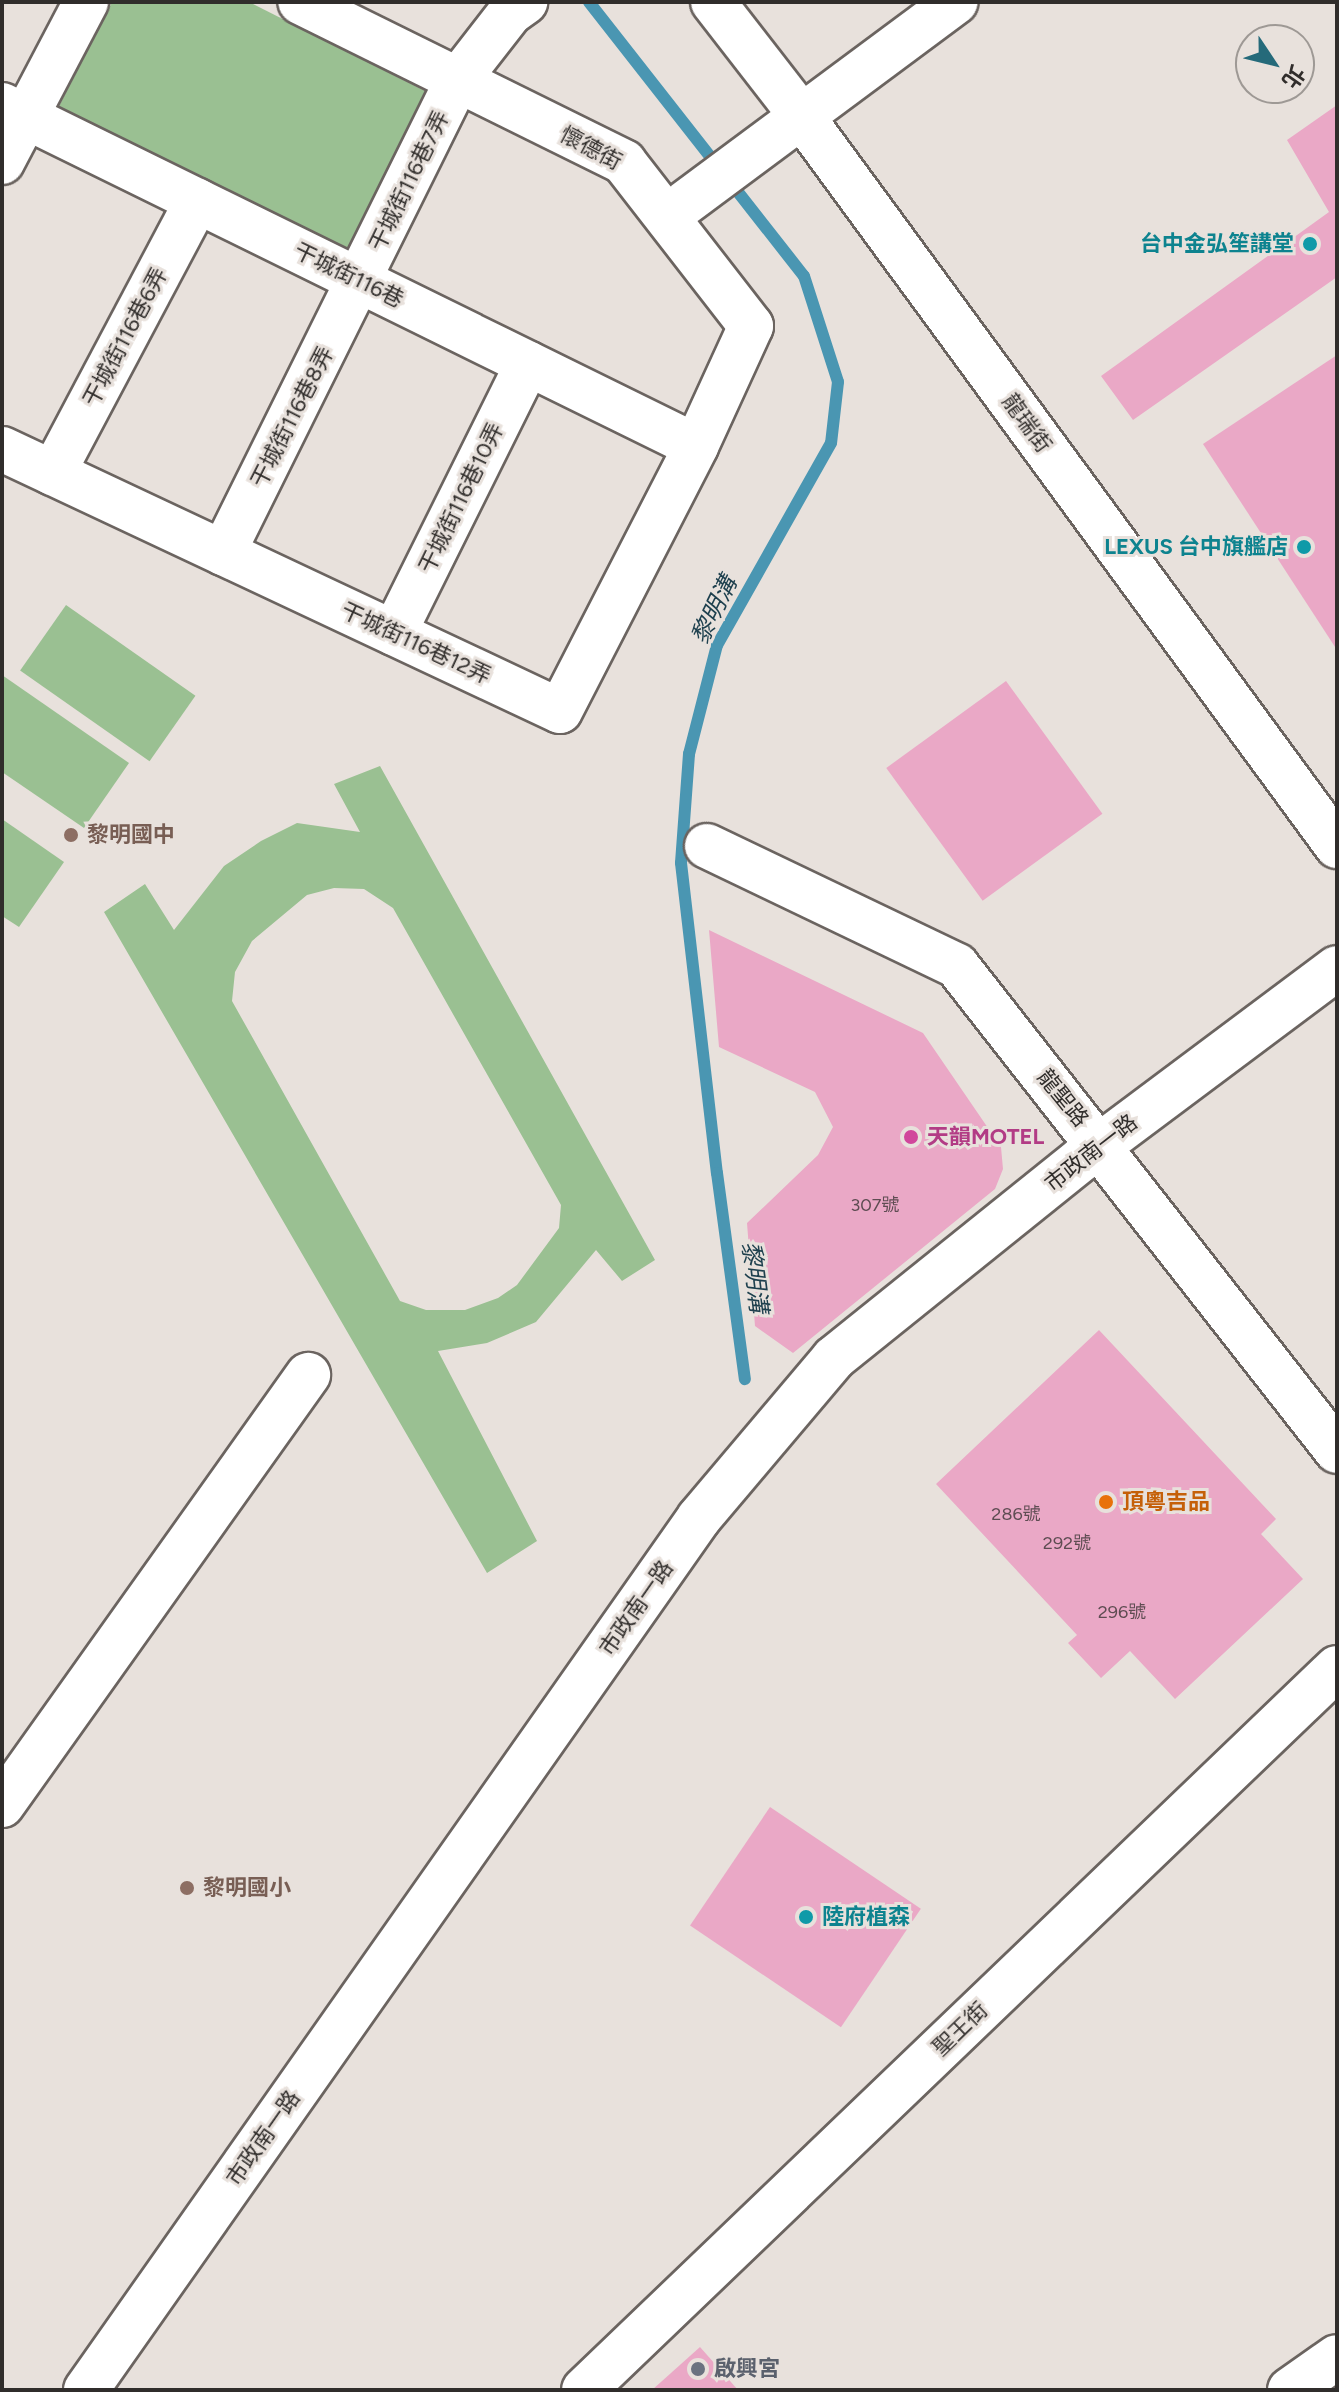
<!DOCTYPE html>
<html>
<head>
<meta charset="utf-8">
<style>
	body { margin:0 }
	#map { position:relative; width:1339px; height:2392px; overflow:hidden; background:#e8e1dc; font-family:Figtree,"Noto Sans TC",sans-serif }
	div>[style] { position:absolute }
	.green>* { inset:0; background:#9ac092; transform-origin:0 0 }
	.stream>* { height:12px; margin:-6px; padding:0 6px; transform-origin:6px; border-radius:6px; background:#4a96b2 }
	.building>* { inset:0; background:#eaa8c6; transform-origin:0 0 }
	.roads { filter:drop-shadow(2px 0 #6b6460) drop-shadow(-2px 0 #6b6460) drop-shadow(0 2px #6b6460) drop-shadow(0 -2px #6b6460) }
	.minor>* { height:44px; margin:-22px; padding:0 22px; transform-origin:22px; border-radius:22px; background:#fff }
	.dots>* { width:22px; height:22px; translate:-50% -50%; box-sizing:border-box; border:4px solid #e8e1dc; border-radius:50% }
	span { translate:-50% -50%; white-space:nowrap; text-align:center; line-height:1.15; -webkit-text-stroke:6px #e8e1dc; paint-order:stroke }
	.number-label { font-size:18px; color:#5e4c52 }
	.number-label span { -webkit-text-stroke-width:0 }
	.street-label { font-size:22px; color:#302d2b }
	.culture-label { font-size:22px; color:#0d838f; font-weight:700 }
	.right { translate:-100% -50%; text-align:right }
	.left { translate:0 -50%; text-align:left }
	.education-label { font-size:22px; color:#785e54; font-weight:700 }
	.hotel-label { font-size:22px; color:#b23c85; font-weight:700 }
	.food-label { font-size:22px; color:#c56008; font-weight:700 }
	.worship-label { font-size:22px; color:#5b616d; font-weight:700 }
	.water-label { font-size:24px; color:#1e404e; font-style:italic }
	.frame { position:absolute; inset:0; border:4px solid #302d2b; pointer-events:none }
	.north { position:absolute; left:1235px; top:24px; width:80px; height:80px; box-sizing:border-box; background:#e8e1dc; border:2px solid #9e9995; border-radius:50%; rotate:125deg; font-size:22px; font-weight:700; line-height:32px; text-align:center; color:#302d2b }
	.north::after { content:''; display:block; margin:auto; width:28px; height:36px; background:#256a7a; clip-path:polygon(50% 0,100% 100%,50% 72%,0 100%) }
</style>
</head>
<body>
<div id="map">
	<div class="green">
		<i style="clip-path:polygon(112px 2px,249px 2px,437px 97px,357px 265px,55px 114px)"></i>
		<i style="left:66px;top:605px;width:158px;height:80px;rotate:35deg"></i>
		<i style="clip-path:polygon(2px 675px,129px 763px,84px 828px,2px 772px)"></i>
		<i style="clip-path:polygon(evenodd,380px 766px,655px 1260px,622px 1281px,596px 1250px,536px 1322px,487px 1343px,438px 1351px,537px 1541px,487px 1573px,104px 912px,145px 884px,174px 930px,224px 866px,261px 841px,297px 823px,360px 832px,334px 784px,380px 766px,334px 888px,364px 889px,393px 908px,561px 1205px,559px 1228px,517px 1285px,498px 1298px,465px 1310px,426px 1310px,400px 1301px,232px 1001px,235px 972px,252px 941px,307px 895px,334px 888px)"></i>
		<i style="clip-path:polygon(2px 819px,64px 862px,19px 927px,2px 916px)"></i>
	</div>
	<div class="stream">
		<i style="left:589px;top:2px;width:348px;rotate:51.9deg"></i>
		<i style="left:804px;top:276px;width:111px;rotate:72.2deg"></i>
		<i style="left:838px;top:382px;width:61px;rotate:96.5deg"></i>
		<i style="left:831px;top:443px;width:232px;rotate:119.4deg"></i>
		<i style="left:717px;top:645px;width:113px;rotate:104.4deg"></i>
		<i style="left:689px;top:754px;width:109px;rotate:94.2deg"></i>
		<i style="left:681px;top:863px;width:312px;rotate:83.4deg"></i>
		<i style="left:717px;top:1173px;width:208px;rotate:82.3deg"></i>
	</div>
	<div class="building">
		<i style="clip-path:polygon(1337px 105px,1337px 277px,1133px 420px,1101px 376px,1329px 212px,1287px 140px)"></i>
		<i style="clip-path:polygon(1337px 355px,1337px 650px,1203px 444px)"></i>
		<i style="left:1006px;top:681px;width:164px;height:148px;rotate:54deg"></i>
		<i style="clip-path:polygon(709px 930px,923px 1033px,1001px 1147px,1003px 1169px,995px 1189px,793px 1353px,755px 1326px,747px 1223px,818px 1155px,833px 1127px,815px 1092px,719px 1047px)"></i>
		<i style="clip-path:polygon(1099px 1330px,1276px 1519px,1261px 1534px,1303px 1579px,1175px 1699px,1130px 1651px,1101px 1678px,1068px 1643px,1077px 1635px,936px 1484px)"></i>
		<i style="left:770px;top:1807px;width:182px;height:143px;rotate:34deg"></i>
		<i style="clip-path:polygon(700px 2347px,738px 2390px,652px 2390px)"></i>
	</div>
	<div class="roads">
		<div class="minor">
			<i style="left:713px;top:2px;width:142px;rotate:52.2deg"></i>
			<i style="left:800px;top:114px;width:908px;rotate:53.74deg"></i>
			<i style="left:2px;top:105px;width:773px;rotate:26.17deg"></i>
			<i style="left:2px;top:162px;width:181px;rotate:-62.3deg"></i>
			<i style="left:685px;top:203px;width:337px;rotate:-36.6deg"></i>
			<i style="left:2px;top:449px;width:616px;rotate:25.15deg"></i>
			<i style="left:560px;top:711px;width:298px;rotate:-62.8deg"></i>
			<i style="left:696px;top:446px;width:132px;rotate:-65.4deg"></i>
			<i style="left:751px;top:326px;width:207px;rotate:-127.8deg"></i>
			<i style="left:624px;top:162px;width:361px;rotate:-153.7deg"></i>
			<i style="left:53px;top:473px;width:308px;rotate:-62.1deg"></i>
			<i style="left:223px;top:553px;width:527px;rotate:-63.63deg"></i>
			<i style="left:457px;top:81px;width:86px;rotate:-52.1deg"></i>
			<i style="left:510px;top:13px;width:19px;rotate:-36deg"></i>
			<i style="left:394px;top:633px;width:301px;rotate:-63.6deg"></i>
			<i style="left:707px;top:846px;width:277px;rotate:25.6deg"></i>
			<i style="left:957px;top:966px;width:616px;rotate:51.92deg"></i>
			<i style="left:2px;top:1805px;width:528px;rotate:-54.56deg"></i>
			<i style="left:86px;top:2390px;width:1066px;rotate:-54.89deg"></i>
			<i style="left:699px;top:1518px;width:209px;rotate:-49.8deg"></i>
			<i style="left:834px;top:1358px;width:319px;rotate:-38.8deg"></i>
			<i style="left:1083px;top:1158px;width:317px;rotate:-36.8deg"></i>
			<i style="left:584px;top:2390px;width:1043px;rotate:-43.8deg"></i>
			<i style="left:1290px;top:2390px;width:57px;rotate:-35.1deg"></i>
		</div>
	</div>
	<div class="dots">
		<i style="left:1310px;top:244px;background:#0f9aa8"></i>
		<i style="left:1304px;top:547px;background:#0f9aa8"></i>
		<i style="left:71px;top:835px;background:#8d6e63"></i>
		<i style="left:911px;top:1137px;background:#d1479c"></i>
		<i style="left:1106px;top:1502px;background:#e8710a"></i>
		<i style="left:187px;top:1888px;background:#8d6e63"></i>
		<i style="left:806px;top:1917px;background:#0f9aa8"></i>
		<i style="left:698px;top:2369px;background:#6b7280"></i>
	</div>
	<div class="number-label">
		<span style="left:875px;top:1205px">307號</span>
		<span style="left:1016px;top:1514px">286號</span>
		<span style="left:1067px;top:1543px">292號</span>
		<span style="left:1122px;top:1612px">296號</span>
	</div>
	<div class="street-label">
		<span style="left:591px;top:148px;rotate:28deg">懷德街</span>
		<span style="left:409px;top:181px;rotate:-64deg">干城街116巷7弄</span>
		<span style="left:349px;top:275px;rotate:26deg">干城街116巷</span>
		<span style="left:125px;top:337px;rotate:-62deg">干城街116巷6弄</span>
		<span style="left:292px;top:417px;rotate:-63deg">干城街116巷8弄</span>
		<span style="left:1027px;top:423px;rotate:54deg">龍瑞街</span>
		<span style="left:461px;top:498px;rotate:-64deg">干城街116巷10弄</span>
		<span style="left:416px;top:643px;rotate:25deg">干城街116巷12弄</span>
		<span style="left:1063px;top:1098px;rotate:51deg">龍聖路</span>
		<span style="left:1091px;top:1153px;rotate:-38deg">市政南一路</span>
		<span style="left:636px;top:1608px;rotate:-55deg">市政南一路</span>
		<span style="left:960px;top:2029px;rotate:-44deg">聖王街</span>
		<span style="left:263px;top:2138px;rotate:-55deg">市政南一路</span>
	</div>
	<div class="culture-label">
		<span class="right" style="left:1294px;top:244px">台中金弘笙講堂</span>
		<span class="right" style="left:1288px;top:547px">LEXUS 台中旗艦店</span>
		<span class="left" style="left:822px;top:1917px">陸府植森</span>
	</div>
	<div class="education-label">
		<span class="left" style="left:87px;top:835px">黎明國中</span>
		<span class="left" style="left:203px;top:1888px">黎明國小</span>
	</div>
	<div class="hotel-label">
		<span class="left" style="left:927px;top:1137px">天韻MOTEL</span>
	</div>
	<div class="food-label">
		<span class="left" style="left:1122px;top:1502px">頂粵吉品</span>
	</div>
	<div class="worship-label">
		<span class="left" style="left:714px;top:2369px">啟興宮</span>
	</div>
	<div class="water-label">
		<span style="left:714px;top:610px;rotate:-64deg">黎明溝</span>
		<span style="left:755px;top:1277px;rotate:83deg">黎明溝</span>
	</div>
	<div class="frame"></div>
	<div class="north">北</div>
</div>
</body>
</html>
